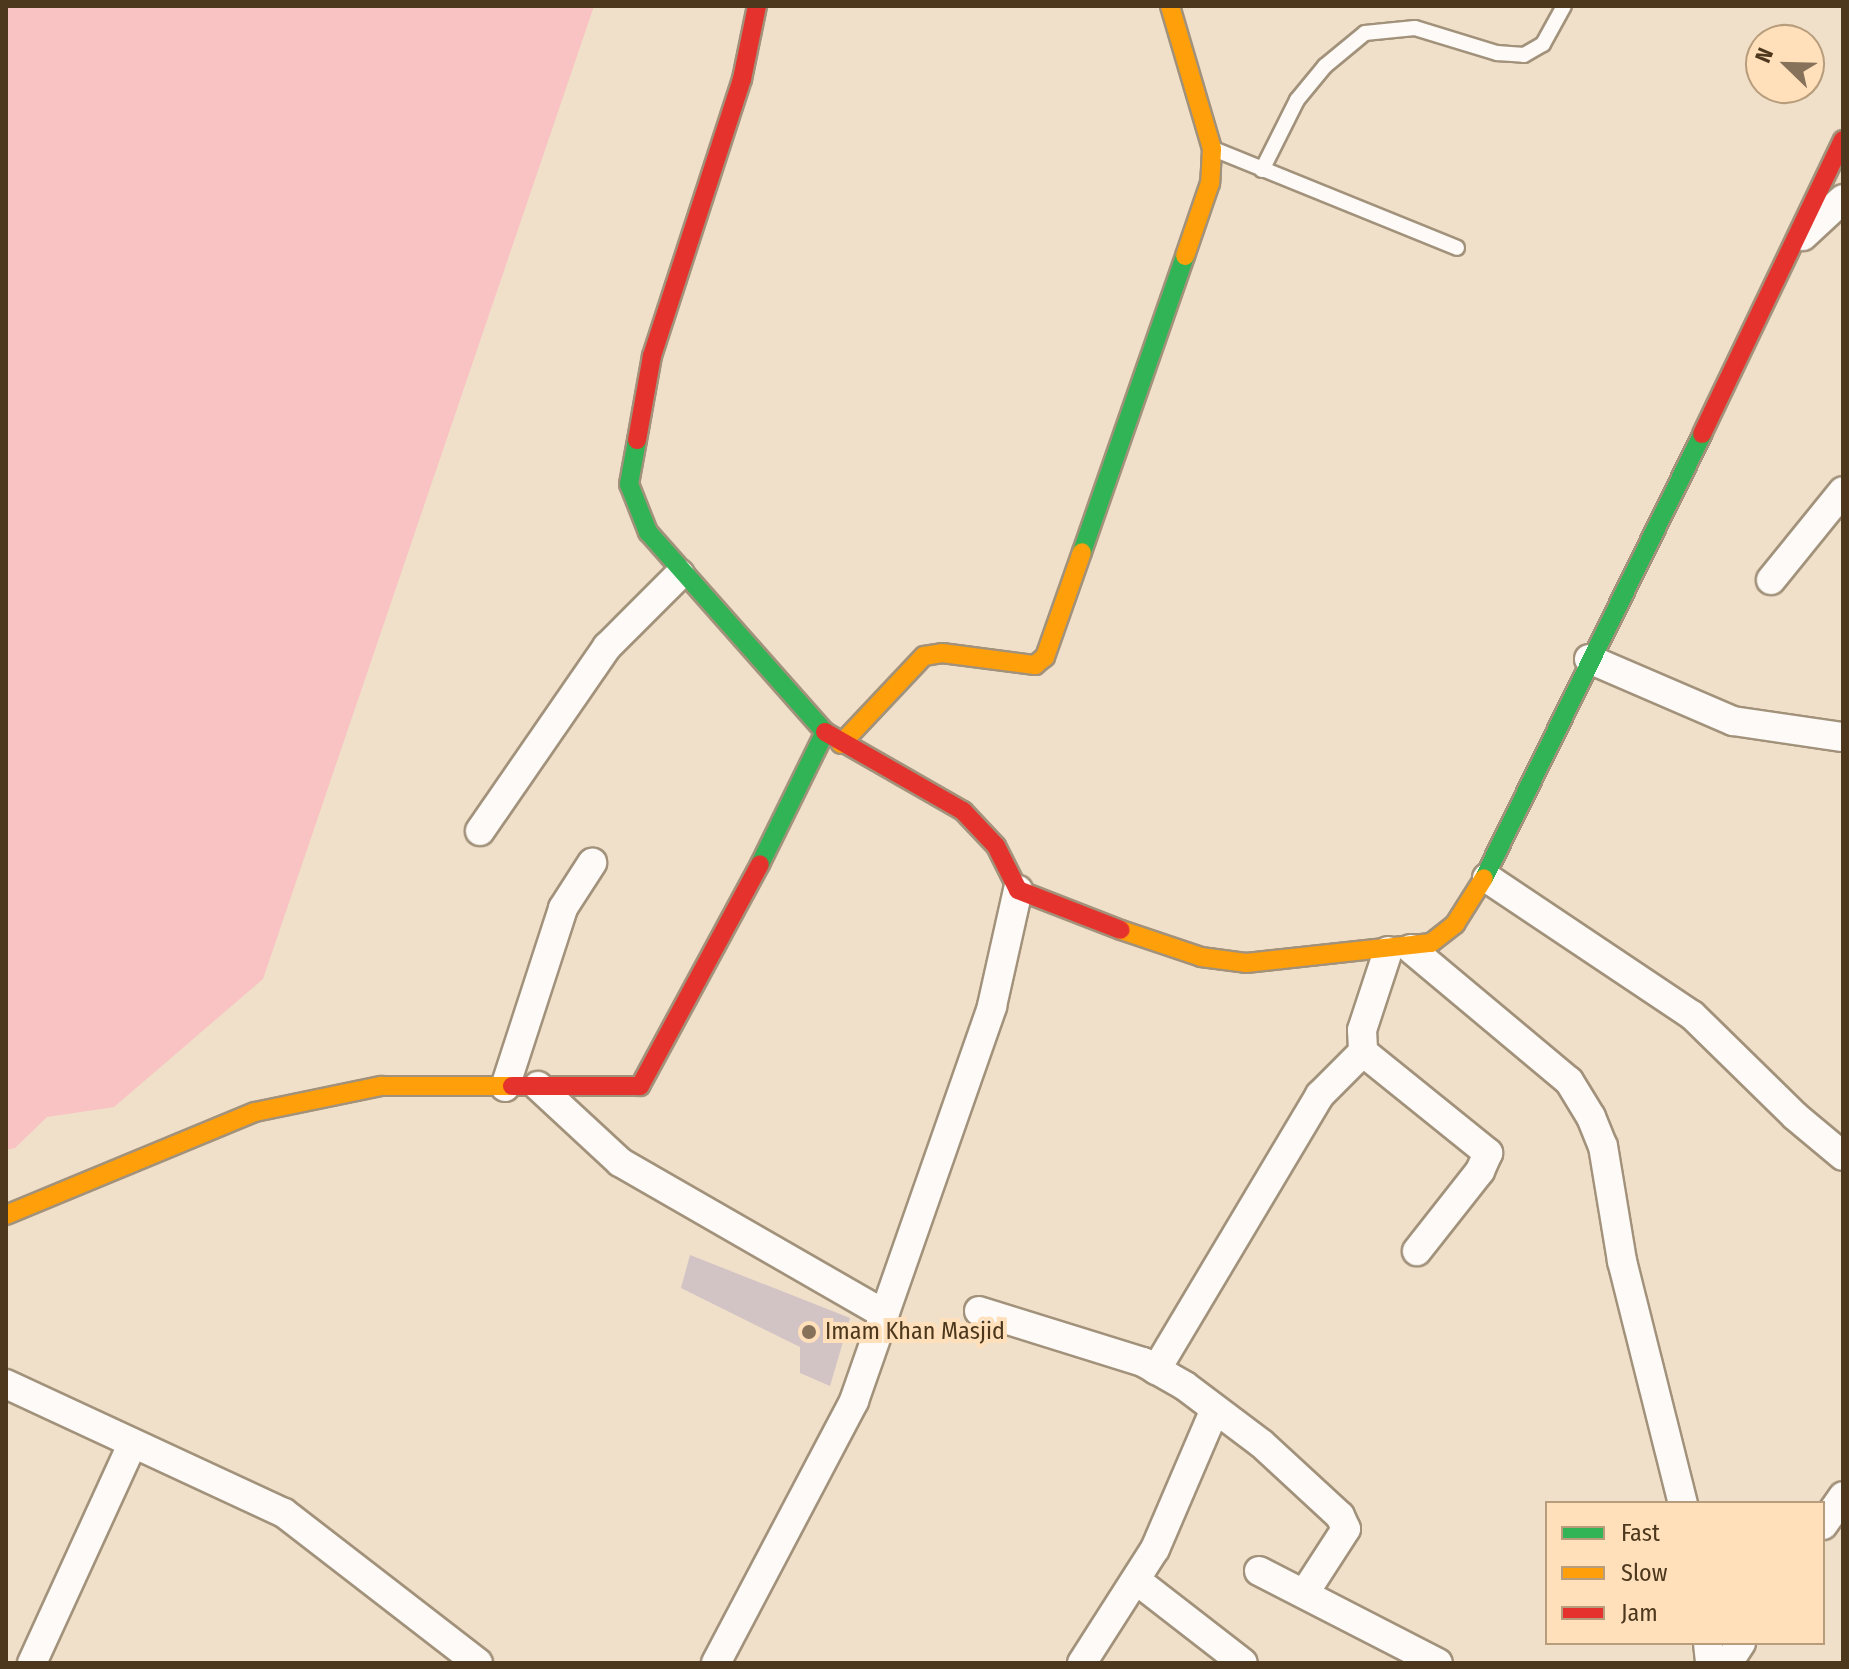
<!DOCTYPE html>
<html>
<head>
<meta charset="utf-8">
<style>
	body { margin:0 }
	#map { position:relative; width:1849px; height:1669px; overflow:hidden; background:#f0dfc9; font-family:"Fira Sans Condensed",sans-serif }
	div>[style] { position:absolute }
	.water>* { inset:0; background:#f8c3c2 }
	.building>* { inset:0; background:#d2c3c5 }
	.roads { filter:drop-shadow(2px 0 #a2927b) drop-shadow(-2px 0 #a2927b) drop-shadow(0 2px #a2927b) drop-shadow(0 -2px #a2927b) }
	.lane>* { height:14px; margin:-7px; padding:0 7px; transform-origin:7px; border-radius:7px; background:#fdfaf7 }
	.street>* { height:28px; margin:-14px; padding:0 14px; transform-origin:14px; border-radius:14px; background:#fdfaf7 }
	.fast>* { height:18px; margin:-9px; padding:0 9px; transform-origin:9px; border-radius:9px; background:#30b455 }
	.slow>* { height:18px; margin:-9px; padding:0 9px; transform-origin:9px; border-radius:9px; background:#ff9f0a }
	.jam>* { height:18px; margin:-9px; padding:0 9px; transform-origin:9px; border-radius:9px; background:#e5322d }
	.dots>* { width:22px; height:22px; translate:-50% -50%; box-sizing:border-box; border:4px solid #ffe0ba; border-radius:50% }
	span { translate:-50% -50%; white-space:nowrap; text-align:center; line-height:1.15; -webkit-text-stroke:8px #ffe0ba; paint-order:stroke }
	.poi-label { font-size:24px; color:#4d381e }
	.left { translate:0 -50%; text-align:left }
	.frame { position:absolute; inset:0; border:8px solid #4d381e; pointer-events:none }
	.legend { position:absolute; left:1545px; top:1501px; width:280px; height:144px; box-sizing:border-box; background:#ffe0ba; border:2px solid #b89d7c; margin:0; padding:10px 14px; list-style:none; font-size:24px; color:#4d381e }
	.legend li { display:flex; align-items:center; gap:16px; height:40px }
	.legend b { width:40px; border:2px solid #b89d7c }
	.north { position:absolute; left:1745px; top:24px; width:80px; height:80px; box-sizing:border-box; background:#ffe0ba; border:2px solid #b89d7c; border-radius:50%; rotate:293deg; font-size:22px; font-weight:700; line-height:32px; text-align:center; color:#4d381e }
	.north::after { content:''; display:block; margin:auto; width:28px; height:36px; background:#86725a; clip-path:polygon(50% 0,100% 100%,50% 72%,0 100%) }
</style>
</head>
<body>
<div id="map">
	<div class="water">
		<i style="clip-path:polygon(6px 6px,594px 6px,263px 979px,114px 1107px,47px 1117px,15px 1148px,6px 1150px)"></i>
	</div>
	<div class="building">
		<i style="clip-path:polygon(690px 1255px,850px 1318px,830px 1386px,800px 1373px,800px 1347px,681px 1288px)"></i>
	</div>
	<div class="roads">
		<div class="lane">
			<i style="left:1216px;top:150px;width:260px;rotate:22.1deg"></i>
			<i style="left:1262px;top:170px;width:78px;rotate:-63.4deg"></i>
			<i style="left:1297px;top:100px;width:44px;rotate:-50.5deg"></i>
			<i style="left:1325px;top:66px;width:52px;rotate:-39.5deg"></i>
			<i style="left:1365px;top:33px;width:50px;rotate:-5.7deg"></i>
			<i style="left:1415px;top:28px;width:86px;rotate:17deg"></i>
			<i style="left:1497px;top:53px;width:27px;rotate:4deg"></i>
			<i style="left:1524px;top:55px;width:22px;rotate:-30deg"></i>
			<i style="left:1543px;top:44px;width:43px;rotate:-61.1deg"></i>
		</div>
		<div class="street">
			<i style="left:1803px;top:236px;width:54px;rotate:-42.8deg"></i>
			<i style="left:1771px;top:580px;width:114px;rotate:-51deg"></i>
			<i style="left:1589px;top:659px;width:157px;rotate:23.3deg"></i>
			<i style="left:1733px;top:721px;width:111px;rotate:8.3deg"></i>
			<i style="left:480px;top:831px;width:224px;rotate:-55.4deg"></i>
			<i style="left:607px;top:647px;width:103px;rotate:-45deg"></i>
			<i style="left:1487px;top:878px;width:247px;rotate:33.8deg"></i>
			<i style="left:1692px;top:1015px;width:144px;rotate:44.4deg"></i>
			<i style="left:1795px;top:1116px;width:62px;rotate:39.8deg"></i>
			<i style="left:1411px;top:949px;width:206px;rotate:39.9deg"></i>
			<i style="left:1569px;top:1081px;width:42px;rotate:58.6deg"></i>
			<i style="left:1591px;top:1117px;width:31px;rotate:68deg"></i>
			<i style="left:1603px;top:1146px;width:117px;rotate:80.6deg"></i>
			<i style="left:1622px;top:1261px;width:250px;rotate:75.9deg"></i>
			<i style="left:1388px;top:951px;width:83px;rotate:108.2deg"></i>
			<i style="left:1362px;top:1030px;width:22px;rotate:87deg"></i>
			<i style="left:1363px;top:1052px;width:161px;rotate:38.9deg"></i>
			<i style="left:1488px;top:1153px;width:20px;rotate:114deg"></i>
			<i style="left:1480px;top:1171px;width:102px;rotate:128.2deg"></i>
			<i style="left:538px;top:1086px;width:112px;rotate:42.8deg"></i>
			<i style="left:620px;top:1162px;width:305px;rotate:29.9deg"></i>
			<i style="left:505px;top:1087px;width:188px;rotate:-72deg"></i>
			<i style="left:563px;top:908px;width:54px;rotate:-57.2deg"></i>
			<i style="left:979px;top:1311px;width:172px;rotate:17.3deg"></i>
			<i style="left:1143px;top:1362px;width:48px;rotate:29.7deg"></i>
			<i style="left:1185px;top:1386px;width:96px;rotate:37deg"></i>
			<i style="left:1262px;top:1444px;width:106px;rotate:42.7deg"></i>
			<i style="left:1340px;top:1516px;width:14px;rotate:65deg"></i>
			<i style="left:1346px;top:1529px;width:77px;rotate:122.9deg"></i>
			<i style="left:1156px;top:1370px;width:320px;rotate:-59.2deg"></i>
			<i style="left:1320px;top:1095px;width:61px;rotate:-45deg"></i>
			<i style="left:6px;top:1384px;width:306px;rotate:24.9deg"></i>
			<i style="left:284px;top:1513px;width:245px;rotate:37.7deg"></i>
			<i style="left:1823px;top:1525px;width:35px;rotate:-55deg"></i>
			<i style="left:1259px;top:1571px;width:201px;rotate:27.2deg"></i>
			<i style="left:1136px;top:1580px;width:135px;rotate:37.8deg"></i>
			<i style="left:1708px;top:1643px;width:20px;rotate:84deg"></i>
			<i style="left:32px;top:1663px;width:240px;rotate:-65.4deg"></i>
			<i style="left:716px;top:1663px;width:296px;rotate:-62.2deg"></i>
			<i style="left:854px;top:1401px;width:418px;rotate:-70.7deg"></i>
			<i style="left:992px;top:1006px;width:119px;rotate:-77.4deg"></i>
			<i style="left:1082px;top:1663px;width:135px;rotate:-57.4deg"></i>
			<i style="left:1155px;top:1549px;width:152px;rotate:-66.8deg"></i>
			<i style="left:1728px;top:1663px;width:24px;rotate:-57deg"></i>
		</div>
		<div class="fast">
			<i style="left:637px;top:440px;width:45px;rotate:100.3deg"></i>
			<i style="left:629px;top:484px;width:52px;rotate:68.4deg"></i>
			<i style="left:648px;top:532px;width:267px;rotate:48.5deg"></i>
			<i style="left:825px;top:732px;width:147px;rotate:116.2deg"></i>
			<i style="left:1082px;top:552px;width:313px;rotate:-70.8deg"></i>
			<i style="left:1484px;top:878px;width:495px;rotate:-63.8deg"></i>
		</div>
		<div class="slow">
			<i style="left:1170px;top:6px;width:149px;rotate:73.6deg"></i>
			<i style="left:1212px;top:149px;width:34px;rotate:93deg"></i>
			<i style="left:1210px;top:183px;width:77px;rotate:108.9deg"></i>
			<i style="left:841px;top:744px;width:121px;rotate:-46.7deg"></i>
			<i style="left:924px;top:656px;width:18px;rotate:-9deg"></i>
			<i style="left:942px;top:653px;width:94px;rotate:7.4deg"></i>
			<i style="left:1035px;top:665px;width:13px;rotate:-39deg"></i>
			<i style="left:1045px;top:657px;width:111px;rotate:-70.6deg"></i>
			<i style="left:1121px;top:930px;width:84px;rotate:18.6deg"></i>
			<i style="left:1201px;top:957px;width:45px;rotate:7.6deg"></i>
			<i style="left:1246px;top:963px;width:186px;rotate:-6.2deg"></i>
			<i style="left:1431px;top:943px;width:31px;rotate:-38deg"></i>
			<i style="left:1455px;top:924px;width:54px;rotate:-57.8deg"></i>
			<i style="left:6px;top:1215px;width:269px;rotate:-22.5deg"></i>
			<i style="left:255px;top:1112px;width:129px;rotate:-11.7deg"></i>
			<i style="left:381px;top:1086px;width:131px"></i>
		</div>
		<div class="jam">
			<i style="left:1702px;top:434px;width:326px;rotate:-64.4deg"></i>
			<i style="left:637px;top:440px;width:85px;rotate:-79.9deg"></i>
			<i style="left:652px;top:356px;width:291px;rotate:-72deg"></i>
			<i style="left:742px;top:79px;width:75px;rotate:-78.4deg"></i>
			<i style="left:825px;top:732px;width:159px;rotate:29.8deg"></i>
			<i style="left:963px;top:811px;width:48px;rotate:46.7deg"></i>
			<i style="left:996px;top:846px;width:49px;rotate:63.4deg"></i>
			<i style="left:1018px;top:890px;width:110px;rotate:21.2deg"></i>
			<i style="left:512px;top:1086px;width:128px"></i>
			<i style="left:640px;top:1086px;width:252px;rotate:-61.6deg"></i>
		</div>
	</div>
	<div class="dots">
		<i style="left:809px;top:1332px;background:#86725a"></i>
	</div>
	<div class="poi-label">
		<span class="left" style="left:825px;top:1332px">Imam Khan Masjid</span>
	</div>
	<div class="frame"></div>
	<ul class="legend">
	<li><b style="height:10px;background:#30b455"></b>Fast</li>
	<li><b style="height:10px;background:#ff9f0a"></b>Slow</li>
	<li><b style="height:10px;background:#e5322d"></b>Jam</li>
	</ul>
	<div class="north">N</div>
</div>
</body>
</html>
